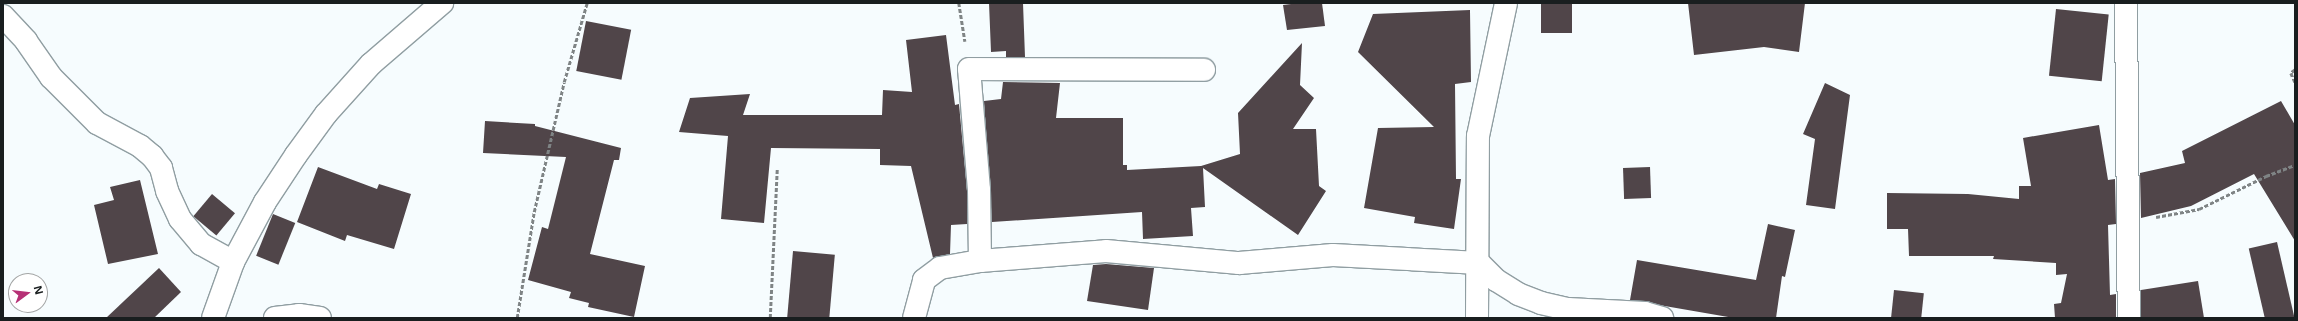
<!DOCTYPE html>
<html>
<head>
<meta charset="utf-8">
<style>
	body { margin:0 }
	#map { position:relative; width:2298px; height:321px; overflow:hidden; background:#f6fcfe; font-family:"Noto Sans",sans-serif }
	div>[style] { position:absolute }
	.building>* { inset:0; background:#504549; transform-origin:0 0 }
	.path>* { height:2.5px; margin-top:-1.25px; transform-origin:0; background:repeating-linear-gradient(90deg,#7f8485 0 4px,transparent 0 6px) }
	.roads { filter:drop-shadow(1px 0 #909ea2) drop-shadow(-1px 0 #909ea2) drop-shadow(0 1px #909ea2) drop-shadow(0 -1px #909ea2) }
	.minor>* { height:22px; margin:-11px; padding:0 11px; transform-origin:11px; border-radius:11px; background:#fff }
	span { translate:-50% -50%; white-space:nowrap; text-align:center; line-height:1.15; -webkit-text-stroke:4px #fff; paint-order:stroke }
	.frame { position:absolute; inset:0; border:4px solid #191e1f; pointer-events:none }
	.north { position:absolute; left:8px; top:273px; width:40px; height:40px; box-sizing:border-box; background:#fff; border:1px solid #a3a5a5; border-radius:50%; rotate:75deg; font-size:11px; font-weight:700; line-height:16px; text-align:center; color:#191e1f }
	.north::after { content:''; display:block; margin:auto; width:14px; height:18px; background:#b63176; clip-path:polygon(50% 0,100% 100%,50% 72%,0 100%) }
</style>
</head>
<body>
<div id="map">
	<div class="building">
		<i style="clip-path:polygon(989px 3px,1023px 3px,1025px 57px,1006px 57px,1006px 51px,991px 52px)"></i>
		<i style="clip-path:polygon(1299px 3px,1322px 3px,1325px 26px,1287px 30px,1283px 5px)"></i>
		<i style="left:1541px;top:3px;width:31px;height:30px"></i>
		<i style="clip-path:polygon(1688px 3px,1805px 3px,1799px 52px,1764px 47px,1694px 55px)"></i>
		<i style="left:2056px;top:9px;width:53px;height:67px;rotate:6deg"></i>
		<i style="clip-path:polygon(1470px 10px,1471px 82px,1455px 84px,1456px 179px,1461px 179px,1454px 229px,1414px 223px,1415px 217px,1364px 208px,1378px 128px,1434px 127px,1358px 52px,1373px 14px)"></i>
		<i style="left:586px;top:21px;width:46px;height:51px;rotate:11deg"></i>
		<i style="clip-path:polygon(946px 35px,955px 105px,959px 104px,967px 191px,967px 224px,951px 225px,950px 254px,933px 258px,911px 166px,880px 165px,880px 149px,771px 148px,764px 223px,721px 219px,728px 136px,679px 132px,690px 98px,750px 94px,743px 115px,882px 115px,883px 90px,912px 92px,906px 40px)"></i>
		<i style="clip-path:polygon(1302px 43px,1300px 85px,1314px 98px,1293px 129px,1316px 129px,1319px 186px,1326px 191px,1298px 235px,1203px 168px,1205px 207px,1191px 208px,1193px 236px,1143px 239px,1142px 212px,992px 222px,984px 101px,1001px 99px,1003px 82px,1060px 83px,1056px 118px,1123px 118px,1123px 165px,1127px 165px,1127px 170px,1201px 166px,1240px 154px,1238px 113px)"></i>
		<i style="clip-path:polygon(1825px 83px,1850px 95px,1835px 209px,1806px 205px,1815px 139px,1803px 134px)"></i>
		<i style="clip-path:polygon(2281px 101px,2295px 125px,2295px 241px,2254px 174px,2191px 206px,2141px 218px,2140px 173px,2185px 163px,2182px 151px)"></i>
		<i style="clip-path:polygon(485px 121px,535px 124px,535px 126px,621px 148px,619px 160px,614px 160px,590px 254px,645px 266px,634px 317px,588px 307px,589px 303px,569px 298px,571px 292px,528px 280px,542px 227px,548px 229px,566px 157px,483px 153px)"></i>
		<i style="clip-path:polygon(2099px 125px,2108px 180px,2115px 179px,2116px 224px,2108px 225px,2110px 295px,2116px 294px,2116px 318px,2055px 318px,2054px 304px,2061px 303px,2067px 274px,2056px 275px,2056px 263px,1993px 259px,1994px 256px,1909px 256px,1908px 229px,1887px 229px,1887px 193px,1968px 194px,2019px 199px,2019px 186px,2031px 186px,2023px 138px)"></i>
		<i style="clip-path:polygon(318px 167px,377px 189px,379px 184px,411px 194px,394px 249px,347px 235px,345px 241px,297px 222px)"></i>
		<i style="left:1650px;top:167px;width:31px;height:27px;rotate:88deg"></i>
		<i style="clip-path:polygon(140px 180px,158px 254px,108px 264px,94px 205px,114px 200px,110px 187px)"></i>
		<i style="left:212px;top:194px;width:30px;height:29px;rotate:40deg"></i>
		<i style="left:273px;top:214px;width:24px;height:45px;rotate:22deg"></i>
		<i style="clip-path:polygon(1768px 224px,1795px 230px,1785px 277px,1782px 276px,1776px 318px,1734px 318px,1630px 300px,1637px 260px,1756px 280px)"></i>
		<i style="left:2277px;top:242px;width:78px;height:29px;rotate:77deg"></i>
		<i style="left:793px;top:251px;width:42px;height:67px;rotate:5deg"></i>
		<i style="clip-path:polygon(1106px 264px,1154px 268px,1148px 310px,1087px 301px,1093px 265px)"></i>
		<i style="clip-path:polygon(159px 268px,181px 292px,154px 318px,106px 318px)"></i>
		<i style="clip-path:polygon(2198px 281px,2204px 318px,2141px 318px,2141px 290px)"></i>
		<i style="left:1894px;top:290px;width:30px;height:28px;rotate:6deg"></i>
	</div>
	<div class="path">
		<i style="left:959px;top:3px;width:39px;rotate:81deg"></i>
		<i style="left:2295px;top:70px;width:5px;rotate:143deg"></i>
		<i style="left:2291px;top:73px;width:10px;rotate:66deg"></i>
		<i style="left:2156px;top:217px;width:44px;rotate:-10.5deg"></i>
		<i style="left:2199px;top:209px;width:75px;rotate:-26.2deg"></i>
		<i style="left:2266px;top:176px;width:31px;rotate:-21deg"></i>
		<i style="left:517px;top:318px;width:107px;rotate:-80.9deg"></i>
		<i style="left:534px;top:212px;width:133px;rotate:-77deg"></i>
		<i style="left:564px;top:82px;width:82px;rotate:-73.8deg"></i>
		<i style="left:770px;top:318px;width:150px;rotate:-87.3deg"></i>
	</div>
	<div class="roads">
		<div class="minor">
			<i style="left:2126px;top:3px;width:315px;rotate:89.5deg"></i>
			<i style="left:3px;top:16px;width:34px;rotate:47deg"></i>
			<i style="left:26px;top:41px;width:44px;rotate:55.2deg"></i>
			<i style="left:51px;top:77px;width:65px;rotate:45deg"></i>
			<i style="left:97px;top:123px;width:49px;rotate:28.1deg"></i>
			<i style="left:140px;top:146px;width:16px;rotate:40deg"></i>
			<i style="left:152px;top:156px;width:15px;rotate:53deg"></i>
			<i style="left:161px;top:168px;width:24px;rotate:75deg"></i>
			<i style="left:167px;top:191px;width:31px;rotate:65deg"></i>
			<i style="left:180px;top:219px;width:33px;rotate:50deg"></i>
			<i style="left:201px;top:244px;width:37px;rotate:29deg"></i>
			<i style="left:980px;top:261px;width:71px;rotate:-90.8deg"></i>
			<i style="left:979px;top:190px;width:121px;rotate:-94.7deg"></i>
			<i style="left:969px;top:69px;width:235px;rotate:0.2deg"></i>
			<i style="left:213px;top:318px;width:59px;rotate:-70.3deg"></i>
			<i style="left:233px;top:262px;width:68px;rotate:-61.9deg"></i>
			<i style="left:265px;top:202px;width:56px;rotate:-56.6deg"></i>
			<i style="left:296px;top:155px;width:51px;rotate:-53.8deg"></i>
			<i style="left:326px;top:114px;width:67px;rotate:-48deg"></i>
			<i style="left:371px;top:64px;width:94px;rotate:-40.7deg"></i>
			<i style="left:275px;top:318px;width:24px;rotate:-7deg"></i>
			<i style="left:299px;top:315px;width:21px;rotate:8deg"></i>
			<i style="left:914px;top:318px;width:39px;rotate:-75deg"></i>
			<i style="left:924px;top:280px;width:20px;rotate:-37deg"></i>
			<i style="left:940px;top:268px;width:41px;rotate:-9.9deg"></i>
			<i style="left:980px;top:261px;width:126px;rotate:-4.5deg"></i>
			<i style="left:1106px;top:251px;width:134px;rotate:5.2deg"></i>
			<i style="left:1239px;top:263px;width:94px;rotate:-4.9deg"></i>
			<i style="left:1333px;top:255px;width:146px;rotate:3.1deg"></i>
			<i style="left:1479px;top:263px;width:24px;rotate:45deg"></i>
			<i style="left:1496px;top:280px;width:26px;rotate:32deg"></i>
			<i style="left:1518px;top:294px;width:25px;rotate:21deg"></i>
			<i style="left:1541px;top:303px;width:28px;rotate:13deg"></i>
			<i style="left:1568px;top:309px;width:77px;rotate:3deg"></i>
			<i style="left:1645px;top:313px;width:18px;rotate:16deg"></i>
			<i style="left:1477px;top:318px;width:182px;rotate:-89.7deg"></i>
			<i style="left:1478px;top:136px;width:136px;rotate:-78.1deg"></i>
		</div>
	</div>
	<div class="frame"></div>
	<div class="north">N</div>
</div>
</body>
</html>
